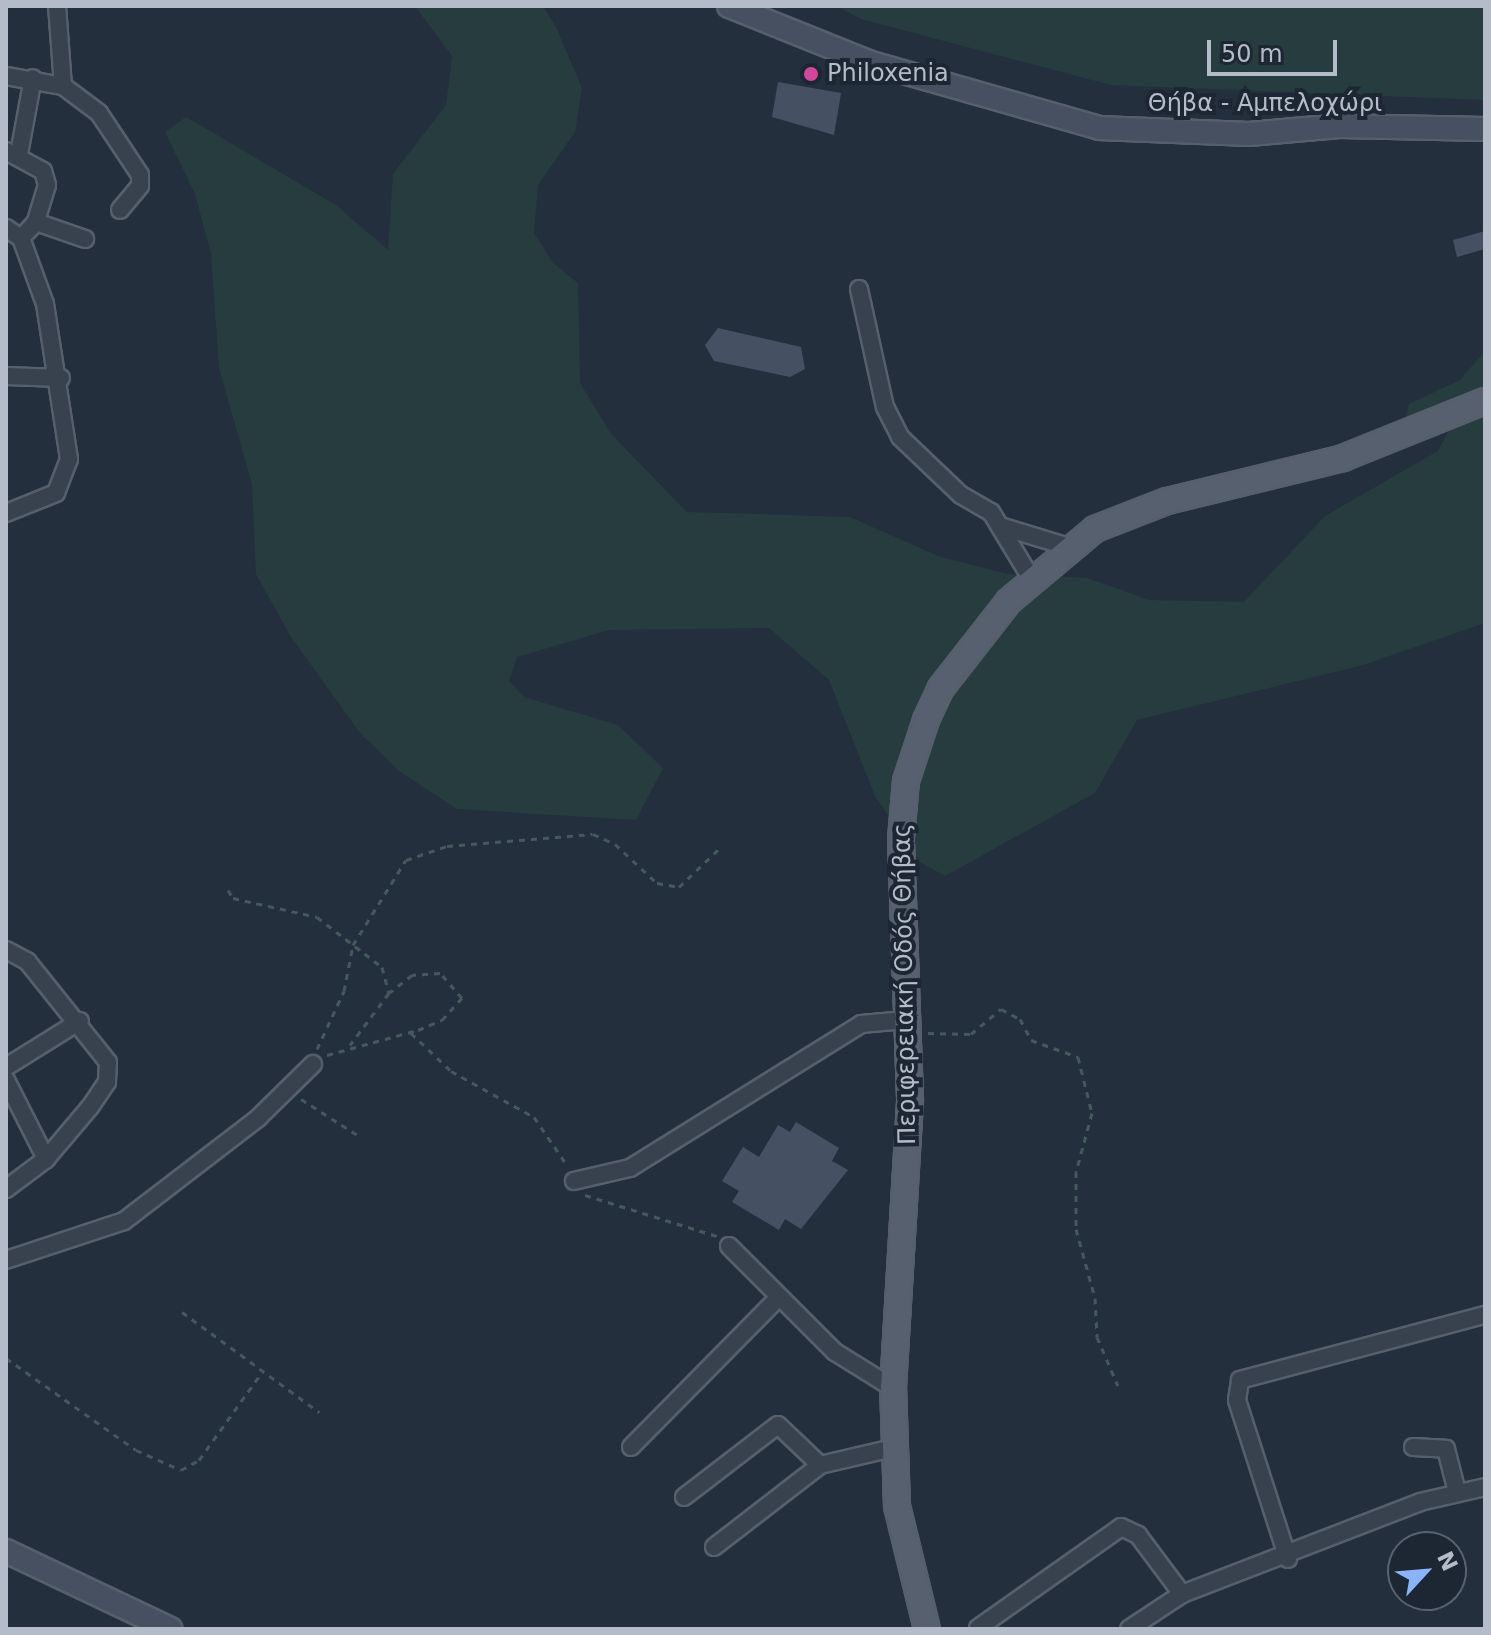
<!DOCTYPE html>
<html>
<head>
<meta charset="utf-8">
<style>
	body { margin:0 }
	#map { position:relative; width:1491px; height:1635px; overflow:hidden; background:#242f3e; font-family:"DejaVu Sans",sans-serif }
	div>[style] { position:absolute }
	.green>* { inset:0; background:#263c3f }
	.building>* { inset:0; background:#455162 }
	.path>* { height:3px; margin-top:-1.5px; transform-origin:0; background:repeating-linear-gradient(90deg,#44595c 0 6px,transparent 0 12px) }
	.roads { filter:drop-shadow(2px 0 #565f6c) drop-shadow(-2px 0 #565f6c) drop-shadow(0 2px #565f6c) drop-shadow(0 -2px #565f6c) }
	.street>* { height:16px; margin:-8px; padding:0 8px; transform-origin:8px; border-radius:8px; background:#38414e }
	.secondary>* { height:22px; margin:-11px; padding:0 11px; transform-origin:11px; border-radius:11px; background:#465061 }
	.primary>* { height:24px; margin:-12px; padding:0 12px; transform-origin:12px; border-radius:12px; background:#56606e }
	.dots>* { width:22px; height:22px; translate:-50% -50%; box-sizing:border-box; border:4px solid #1d2633; border-radius:50% }
	span { translate:-50% -50%; white-space:nowrap; text-align:center; line-height:1.15; -webkit-text-stroke:8px #1d2633; paint-order:stroke }
	.poi-label { font-size:24px; color:#b4bcc9 }
	.left { translate:0 -50%; text-align:left }
	.street-label { font-size:24px; color:#b4bcc9 }
	.frame { position:absolute; inset:0; border:8px solid #b4bcc9; pointer-events:none }
	.north { position:absolute; left:1387px; top:1531px; width:80px; height:80px; box-sizing:border-box; background:#1d2633; border:2px solid #59626f; border-radius:50%; rotate:64deg; font-size:22px; font-weight:700; line-height:32px; text-align:center; color:#b4bcc9 }
	.north::after { content:''; display:block; margin:auto; width:28px; height:36px; background:#8ab4f8; clip-path:polygon(50% 0,100% 100%,50% 72%,0 100%) }
	.scale { position:absolute; left:1207px; top:40px; width:130px; height:36px; box-sizing:border-box; border:4px solid #b4bcc9; border-top:0; padding-left:10px; font-size:24px; line-height:28px; white-space:nowrap; color:#b4bcc9; -webkit-text-stroke:6px #1d2633; paint-order:stroke }
</style>
</head>
<body>
<div id="map">
	<div class="green">
		<i style="clip-path:polygon(415px 6px,543px 6px,556px 27px,582px 88px,575px 132px,538px 185px,534px 233px,553px 263px,578px 283px,580px 383px,611px 434px,687px 512px,850px 517px,938px 556px,1007px 574px,1087px 578px,1149px 600px,1244px 602px,1325px 516px,1438px 451px,1450px 428px,1485px 411px,1485px 623px,1363px 665px,1137px 720px,1095px 793px,945px 876px,920px 862px,875px 796px,829px 680px,769px 628px,609px 630px,517px 657px,509px 681px,524px 697px,618px 725px,663px 768px,636px 820px,457px 809px,399px 771px,360px 733px,291px 637px,256px 574px,252px 484px,219px 368px,211px 254px,195px 194px,165px 132px,186px 117px,336px 205px,388px 250px,393px 174px,446px 105px,452px 56px)"></i>
		<i style="clip-path:polygon(836px 6px,1485px 6px,1485px 100px,1111px 85px,861px 19px)"></i>
		<i style="clip-path:polygon(1485px 351px,1485px 387px,1406px 418px,1409px 404px,1460px 380px)"></i>
	</div>
	<div class="building">
		<i style="clip-path:polygon(778px 82px,841px 93px,834px 135px,772px 117px)"></i>
		<i style="clip-path:polygon(1485px 231px,1485px 249px,1457px 257px,1453px 240px)"></i>
		<i style="clip-path:polygon(718px 328px,801px 347px,805px 369px,790px 377px,714px 361px,705px 345px)"></i>
		<i style="clip-path:polygon(796px 1122px,839px 1148px,832px 1161px,848px 1170px,801px 1229px,785px 1219px,779px 1230px,732px 1202px,739px 1191px,722px 1181px,743px 1147px,759px 1157px,778px 1125px,790px 1132px)"></i>
	</div>
	<div class="path">
		<i style="left:228px;top:890px;width:9px;rotate:58deg"></i>
		<i style="left:233px;top:898px;width:86px;rotate:12.7deg"></i>
		<i style="left:317px;top:917px;width:82px;rotate:37.6deg"></i>
		<i style="left:382px;top:967px;width:27px;rotate:75deg"></i>
		<i style="left:389px;top:993px;width:65px;rotate:126.9deg"></i>
		<i style="left:411px;top:1033px;width:55px;rotate:43.5deg"></i>
		<i style="left:451px;top:1071px;width:95px;rotate:29deg"></i>
		<i style="left:534px;top:1117px;width:58px;rotate:55.5deg"></i>
		<i style="left:928px;top:1033px;width:43px;rotate:1.3deg"></i>
		<i style="left:971px;top:1034px;width:39px;rotate:-40deg"></i>
		<i style="left:1001px;top:1009px;width:21px;rotate:28deg"></i>
		<i style="left:1020px;top:1019px;width:24px;rotate:62deg"></i>
		<i style="left:1031px;top:1040px;width:50px;rotate:19.9deg"></i>
		<i style="left:1078px;top:1057px;width:58px;rotate:76deg"></i>
		<i style="left:1092px;top:1113px;width:61px;rotate:105.2deg"></i>
		<i style="left:1076px;top:1172px;width:57px;rotate:90deg"></i>
		<i style="left:1076px;top:1229px;width:72px;rotate:74.6deg"></i>
		<i style="left:1095px;top:1298px;width:39px;rotate:87deg"></i>
		<i style="left:1097px;top:1337px;width:53px;rotate:66.8deg"></i>
		<i style="left:317px;top:1049px;width:64px;rotate:-65deg"></i>
		<i style="left:344px;top:991px;width:47px;rotate:-78.9deg"></i>
		<i style="left:353px;top:945px;width:100px;rotate:-58.1deg"></i>
		<i style="left:406px;top:860px;width:43px;rotate:-18.9deg"></i>
		<i style="left:447px;top:846px;width:146px;rotate:-4.7deg"></i>
		<i style="left:593px;top:834px;width:24px;rotate:24deg"></i>
		<i style="left:615px;top:844px;width:57px;rotate:42.9deg"></i>
		<i style="left:657px;top:883px;width:22px;rotate:10deg"></i>
		<i style="left:679px;top:887px;width:57px;rotate:-43.6deg"></i>
		<i style="left:327px;top:1055px;width:94px;rotate:-15.4deg"></i>
		<i style="left:418px;top:1030px;width:26px;rotate:-23deg"></i>
		<i style="left:442px;top:1020px;width:30px;rotate:-48deg"></i>
		<i style="left:462px;top:998px;width:33px;rotate:-131deg"></i>
		<i style="left:440px;top:973px;width:28px;rotate:176deg"></i>
		<i style="left:412px;top:975px;width:29px;rotate:142deg"></i>
		<i style="left:301px;top:1099px;width:72px;rotate:32.6deg"></i>
		<i style="left:585px;top:1195px;width:138px;rotate:17.3deg"></i>
		<i style="left:182px;top:1312px;width:170px;rotate:36.1deg"></i>
		<i style="left:6px;top:1358px;width:159px;rotate:35.3deg"></i>
		<i style="left:136px;top:1450px;width:49px;rotate:24deg"></i>
		<i style="left:181px;top:1470px;width:21px;rotate:-29deg"></i>
		<i style="left:199px;top:1460px;width:110px;rotate:-54.3deg"></i>
	</div>
	<div class="roads">
		<div class="street">
			<i style="left:57px;top:6px;width:80px;rotate:85.7deg"></i>
			<i style="left:6px;top:76px;width:58px;rotate:10deg"></i>
			<i style="left:63px;top:86px;width:45px;rotate:36.9deg"></i>
			<i style="left:99px;top:113px;width:74px;rotate:56.5deg"></i>
			<i style="left:140px;top:175px;width:11px;rotate:90deg"></i>
			<i style="left:140px;top:186px;width:31px;rotate:130deg"></i>
			<i style="left:6px;top:151px;width:42px;rotate:28.4deg"></i>
			<i style="left:43px;top:171px;width:15px;rotate:74deg"></i>
			<i style="left:47px;top:185px;width:39px;rotate:107deg"></i>
			<i style="left:36px;top:222px;width:22px;rotate:133deg"></i>
			<i style="left:19px;top:154px;width:77px;rotate:-79.6deg"></i>
			<i style="left:36px;top:222px;width:52px;rotate:19.1deg"></i>
			<i style="left:6px;top:228px;width:18px;rotate:34deg"></i>
			<i style="left:21px;top:238px;width:70px;rotate:70deg"></i>
			<i style="left:45px;top:304px;width:157px;rotate:81.2deg"></i>
			<i style="left:69px;top:459px;width:36px;rotate:111deg"></i>
			<i style="left:56px;top:493px;width:54px;rotate:158.2deg"></i>
			<i style="left:859px;top:289px;width:121px;rotate:77.6deg"></i>
			<i style="left:885px;top:407px;width:34px;rotate:63deg"></i>
			<i style="left:900px;top:437px;width:84px;rotate:43.6deg"></i>
			<i style="left:961px;top:495px;width:34px;rotate:30deg"></i>
			<i style="left:991px;top:512px;width:77px;rotate:58.8deg"></i>
			<i style="left:6px;top:376px;width:55px;rotate:2.1deg"></i>
			<i style="left:1003px;top:527px;width:66px;rotate:16.8deg"></i>
			<i style="left:6px;top:950px;width:24px;rotate:28deg"></i>
			<i style="left:27px;top:961px;width:129px;rotate:51.3deg"></i>
			<i style="left:108px;top:1062px;width:20px;rotate:93deg"></i>
			<i style="left:107px;top:1082px;width:30px;rotate:124deg"></i>
			<i style="left:90px;top:1107px;width:68px;rotate:130.2deg"></i>
			<i style="left:46px;top:1159px;width:50px;rotate:143.1deg"></i>
			<i style="left:6px;top:1067px;width:87px;rotate:-31.9deg"></i>
			<i style="left:6px;top:1080px;width:89px;rotate:63.1deg"></i>
			<i style="left:574px;top:1181px;width:57px;rotate:-13.1deg"></i>
			<i style="left:630px;top:1168px;width:272px;rotate:-31.9deg"></i>
			<i style="left:861px;top:1024px;width:45px;rotate:-5.1deg"></i>
			<i style="left:729px;top:1246px;width:150px;rotate:45deg"></i>
			<i style="left:835px;top:1352px;width:68px;rotate:31.8deg"></i>
			<i style="left:6px;top:1260px;width:124px;rotate:-18.3deg"></i>
			<i style="left:124px;top:1221px;width:169px;rotate:-37.5deg"></i>
			<i style="left:258px;top:1118px;width:77px;rotate:-44.5deg"></i>
			<i style="left:631px;top:1447px;width:211px;rotate:-45.4deg"></i>
			<i style="left:1413px;top:1447px;width:33px;rotate:3deg"></i>
			<i style="left:1446px;top:1449px;width:44px;rotate:75.7deg"></i>
			<i style="left:684px;top:1497px;width:118px;rotate:-37.5deg"></i>
			<i style="left:778px;top:1425px;width:58px;rotate:43.6deg"></i>
			<i style="left:714px;top:1547px;width:134px;rotate:-37.7deg"></i>
			<i style="left:820px;top:1465px;width:75px;rotate:-13.1deg"></i>
			<i style="left:1288px;top:1559px;width:167px;rotate:-107.8deg"></i>
			<i style="left:1237px;top:1400px;width:20px;rotate:-81deg"></i>
			<i style="left:1240px;top:1380px;width:253px;rotate:-14.9deg"></i>
			<i style="left:978px;top:1628px;width:175px;rotate:-35.2deg"></i>
			<i style="left:1121px;top:1527px;width:19px;rotate:25deg"></i>
			<i style="left:1138px;top:1535px;width:74px;rotate:53.3deg"></i>
			<i style="left:1129px;top:1629px;width:64px;rotate:-33.4deg"></i>
			<i style="left:1182px;top:1594px;width:255px;rotate:-21.1deg"></i>
			<i style="left:1420px;top:1502px;width:67px;rotate:-13deg"></i>
		</div>
		<div class="secondary">
			<i style="left:729px;top:6px;width:150px;rotate:21.9deg"></i>
			<i style="left:868px;top:62px;width:240px;rotate:15.9deg"></i>
			<i style="left:1099px;top:128px;width:150px;rotate:2.3deg"></i>
			<i style="left:1249px;top:134px;width:91px;rotate:-5deg"></i>
			<i style="left:1340px;top:126px;width:145px;rotate:1.2deg"></i>
			<i style="left:6px;top:1551px;width:182px;rotate:25.4deg"></i>
		</div>
		<div class="primary">
			<i style="left:927px;top:1629px;width:127px;rotate:-103.7deg"></i>
			<i style="left:897px;top:1506px;width:118px;rotate:-91.9deg"></i>
			<i style="left:893px;top:1388px;width:290px;rotate:-86.6deg"></i>
			<i style="left:910px;top:1098px;width:260px;rotate:-92deg"></i>
			<i style="left:901px;top:838px;width:57px;rotate:-85deg"></i>
			<i style="left:906px;top:781px;width:64px;rotate:-71.8deg"></i>
			<i style="left:926px;top:720px;width:35px;rotate:-65deg"></i>
			<i style="left:941px;top:688px;width:110px;rotate:-52deg"></i>
			<i style="left:1009px;top:601px;width:112px;rotate:-39.9deg"></i>
			<i style="left:1095px;top:529px;width:77px;rotate:-21.3deg"></i>
			<i style="left:1167px;top:501px;width:181px;rotate:-13.7deg"></i>
			<i style="left:1343px;top:458px;width:153px;rotate:-21.9deg"></i>
		</div>
	</div>
	<div class="dots">
		<i style="left:811px;top:74px;background:#d1479c"></i>
	</div>
	<div class="poi-label">
		<span class="left" style="left:827px;top:74px">Philoxenia</span>
	</div>
	<div class="street-label">
		<span style="left:1265px;top:104px">Θήβα - Αμπελοχώρι</span>
		<span style="left:905px;top:984px;rotate:-91deg">Περιφερειακή Οδός Θήβας</span>
	</div>
	<div class="frame"></div>
	<div class="north">N</div>
	<div class="scale">50 m</div>
</div>
</body>
</html>
